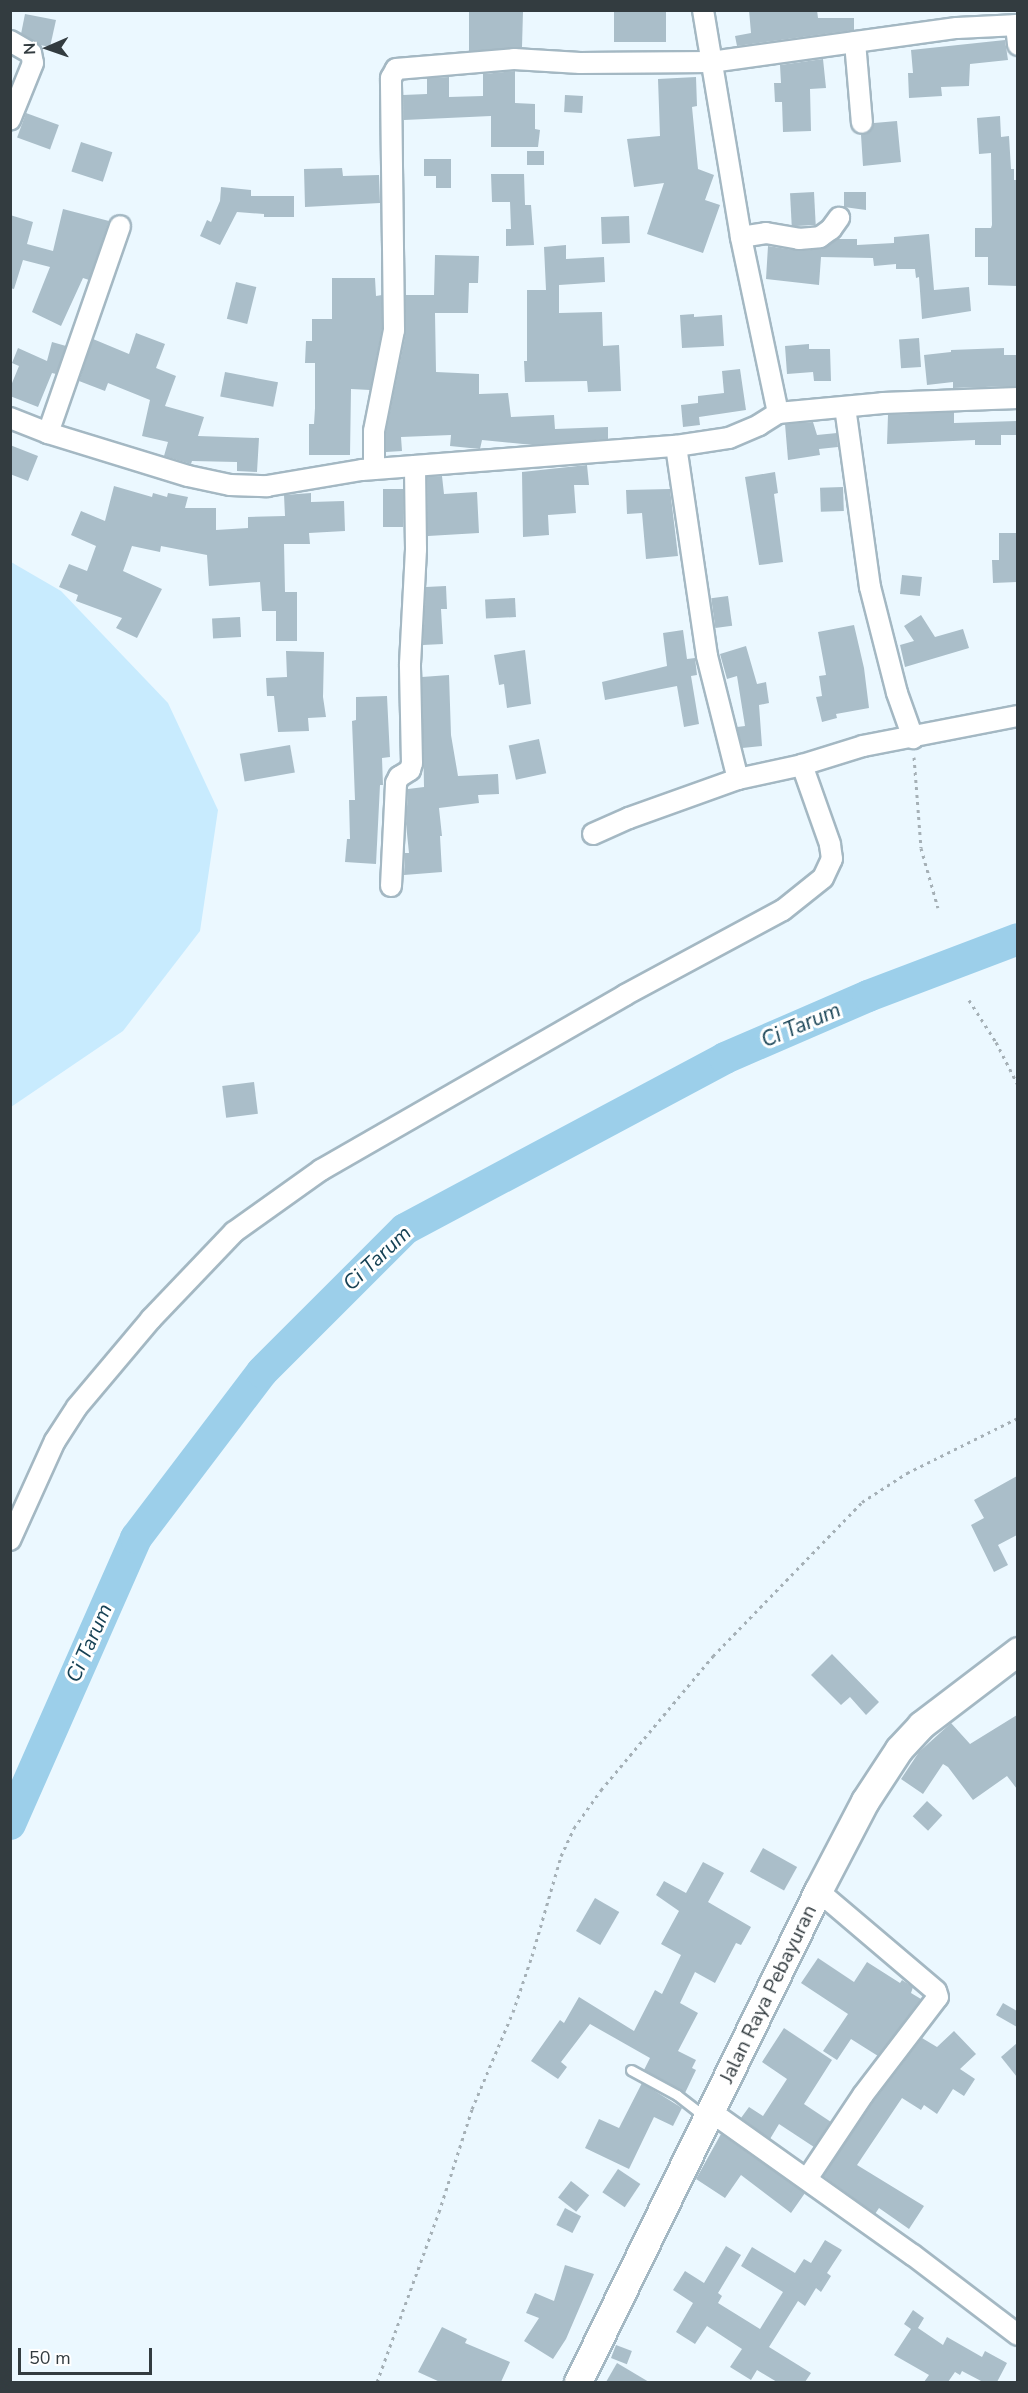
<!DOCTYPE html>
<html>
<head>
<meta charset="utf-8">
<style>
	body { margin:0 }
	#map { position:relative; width:1028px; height:2393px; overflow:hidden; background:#ebf8ff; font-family:"Nunito Sans",sans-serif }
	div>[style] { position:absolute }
	.green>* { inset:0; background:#c8ebfe }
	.river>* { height:32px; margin:-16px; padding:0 16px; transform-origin:16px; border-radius:16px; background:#9ccfea }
	.building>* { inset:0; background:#aabec9; transform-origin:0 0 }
	.path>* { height:3px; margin-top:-1.5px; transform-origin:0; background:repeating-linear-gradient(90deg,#a5b0b6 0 3px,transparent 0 7.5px) }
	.roads { filter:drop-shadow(2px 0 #a4b8c3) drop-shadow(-2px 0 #a4b8c3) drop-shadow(0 2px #a4b8c3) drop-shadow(0 -2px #a4b8c3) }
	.lane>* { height:9px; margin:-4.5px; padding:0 4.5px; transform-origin:4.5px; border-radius:4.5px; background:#fff }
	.street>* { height:20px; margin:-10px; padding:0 10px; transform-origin:10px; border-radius:10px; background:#fff }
	.secondary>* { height:27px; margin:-13.5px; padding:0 13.5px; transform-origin:13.5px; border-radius:13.5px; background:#fff }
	span { translate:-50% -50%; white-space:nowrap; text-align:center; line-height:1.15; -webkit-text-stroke:6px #fff; paint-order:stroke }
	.street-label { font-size:20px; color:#333c40 }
	.water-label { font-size:21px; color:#174255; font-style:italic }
	.frame { position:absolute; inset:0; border:12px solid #333c40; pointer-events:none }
	.north { position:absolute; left:18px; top:18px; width:60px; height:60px; -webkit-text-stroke:4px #fff; paint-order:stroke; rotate:268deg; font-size:16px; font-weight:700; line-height:24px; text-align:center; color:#333c40 }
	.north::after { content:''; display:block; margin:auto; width:21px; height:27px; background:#333c40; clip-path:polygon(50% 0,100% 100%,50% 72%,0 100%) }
	.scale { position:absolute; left:18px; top:2348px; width:134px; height:27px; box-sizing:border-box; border:3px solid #333c40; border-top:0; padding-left:8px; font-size:18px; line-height:21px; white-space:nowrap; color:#333c40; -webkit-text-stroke:4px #fff; paint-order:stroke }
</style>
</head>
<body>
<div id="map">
	<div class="green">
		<i style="clip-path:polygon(11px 562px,61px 591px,168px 703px,218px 810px,200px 931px,123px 1031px,11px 1107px)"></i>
	</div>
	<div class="river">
		<i style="left:10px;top:1824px;width:313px;rotate:-66.2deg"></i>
		<i style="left:136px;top:1538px;width:208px;rotate:-52.8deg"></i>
		<i style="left:262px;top:1372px;width:202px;rotate:-45deg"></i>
		<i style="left:405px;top:1229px;width:363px;rotate:-28.1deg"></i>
		<i style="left:725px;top:1058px;width:156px;rotate:-23.4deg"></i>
		<i style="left:868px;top:996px;width:160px;rotate:-20.8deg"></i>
	</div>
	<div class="building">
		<i style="clip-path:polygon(469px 10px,523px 11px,522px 47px,469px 51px)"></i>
		<i style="left:614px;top:10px;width:52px;height:32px"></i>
		<i style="clip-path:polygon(749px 10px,817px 10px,818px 18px,854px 18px,854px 30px,737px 46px,735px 36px,751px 33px)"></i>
		<i style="clip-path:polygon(25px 14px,56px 20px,50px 47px,40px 45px,21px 34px)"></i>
		<i style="clip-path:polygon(1005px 40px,1008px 60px,970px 64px,969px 86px,941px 87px,942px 96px,909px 98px,908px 73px,913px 73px,911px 50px)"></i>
		<i style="clip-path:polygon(823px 59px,826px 88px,810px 89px,811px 131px,783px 132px,782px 102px,775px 102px,774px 83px,781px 83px,780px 65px)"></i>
		<i style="clip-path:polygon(515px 71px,515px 103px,535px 104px,535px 129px,540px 130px,538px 147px,491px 147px,491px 116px,404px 120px,403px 95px,427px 94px,427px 78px,449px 77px,449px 97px,483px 96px,483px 74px)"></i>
		<i style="clip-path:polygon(696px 77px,697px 106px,692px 107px,698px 169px,714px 175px,705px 200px,720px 205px,703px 253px,647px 234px,664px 183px,634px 187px,627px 139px,660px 136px,658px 79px)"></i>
		<i style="left:565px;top:95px;width:18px;height:17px;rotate:3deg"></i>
		<i style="left:26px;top:113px;width:35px;height:26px;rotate:20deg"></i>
		<i style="clip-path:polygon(1000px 116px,1001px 137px,1009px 136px,1011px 169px,1014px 169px,1014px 180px,1017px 180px,1017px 286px,988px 285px,988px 257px,975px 257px,975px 228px,991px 228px,992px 225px,991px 153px,979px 154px,977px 118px)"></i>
		<i style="clip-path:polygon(897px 121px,901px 162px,863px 166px,861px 135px,869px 132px,874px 123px)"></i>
		<i style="left:81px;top:142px;width:33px;height:31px;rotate:18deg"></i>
		<i style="left:527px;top:151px;width:17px;height:14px"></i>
		<i style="clip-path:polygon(424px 159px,451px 159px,451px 188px,436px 188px,436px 176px,424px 176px)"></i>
		<i style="clip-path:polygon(342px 168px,343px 176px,379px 175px,380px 203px,305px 207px,304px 169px)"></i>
		<i style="clip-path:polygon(491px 174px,524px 174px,525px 205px,531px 205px,534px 245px,506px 246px,506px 229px,511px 229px,510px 202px,492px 202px)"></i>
		<i style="clip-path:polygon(221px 187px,251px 190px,251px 196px,294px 196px,294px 217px,264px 217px,264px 214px,237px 212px,220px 245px,200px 236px,207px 220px,211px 222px,220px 201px)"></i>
		<i style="left:814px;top:192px;width:33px;height:24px;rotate:87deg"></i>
		<i style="clip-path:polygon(844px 192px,866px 192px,866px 210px,844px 207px)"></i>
		<i style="clip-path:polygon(63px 209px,109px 221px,89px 280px,83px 278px,61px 326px,32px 312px,50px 267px,23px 260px,14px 289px,10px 288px,10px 215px,33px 222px,27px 244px,53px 251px)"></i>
		<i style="left:629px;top:216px;width:27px;height:28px;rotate:88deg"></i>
		<i style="clip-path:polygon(929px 234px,934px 290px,969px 287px,971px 311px,922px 319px,919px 277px,916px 278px,915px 269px,896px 269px,896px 264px,874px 266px,873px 258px,821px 257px,819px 285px,766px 279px,768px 246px,800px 251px,822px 249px,838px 239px,857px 239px,857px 245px,894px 243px,894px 237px)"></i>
		<i style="clip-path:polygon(566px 245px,566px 259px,604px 257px,605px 282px,559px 285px,559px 313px,602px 312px,603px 346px,619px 345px,621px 391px,588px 392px,587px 381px,525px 382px,524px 361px,527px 361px,527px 290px,546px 290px,544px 247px)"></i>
		<i style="clip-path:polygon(435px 255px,479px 256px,478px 283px,469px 283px,468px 313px,435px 313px,436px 372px,479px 374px,479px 394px,508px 393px,511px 417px,554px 415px,555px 429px,608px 427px,608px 439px,533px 445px,482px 440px,480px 449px,450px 446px,451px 435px,401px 437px,402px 451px,386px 452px,386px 432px,406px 332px,406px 295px,434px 295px)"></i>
		<i style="clip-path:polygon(332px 278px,375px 278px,376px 296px,382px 295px,382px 329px,370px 390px,351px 389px,350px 455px,309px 455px,309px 424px,314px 424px,315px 408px,315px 363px,305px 363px,306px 341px,312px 341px,312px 319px,332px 319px)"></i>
		<i style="left:236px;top:282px;width:21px;height:38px;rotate:14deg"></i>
		<i style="clip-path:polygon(694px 314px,694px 317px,722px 315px,724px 346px,682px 348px,680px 315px)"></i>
		<i style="clip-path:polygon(136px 333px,165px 344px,156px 368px,176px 376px,165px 406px,204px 417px,198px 436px,259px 438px,257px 472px,237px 471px,237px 462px,192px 461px,191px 464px,164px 456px,168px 442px,142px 436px,150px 400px,108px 383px,105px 391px,79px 381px,93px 339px,129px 354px)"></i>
		<i style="left:919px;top:338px;width:29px;height:20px;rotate:86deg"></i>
		<i style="clip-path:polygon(52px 342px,66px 346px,56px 374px,52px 373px,38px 407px,10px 396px,10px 388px,19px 366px,12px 363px,18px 348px,47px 361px)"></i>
		<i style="clip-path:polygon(809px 344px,809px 349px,830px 349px,831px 381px,814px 381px,813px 372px,787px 374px,785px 346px)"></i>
		<i style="clip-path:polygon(1004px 348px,1004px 355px,1017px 355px,1017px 386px,953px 388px,953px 382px,927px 385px,924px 355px,951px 352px,951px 350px)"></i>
		<i style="clip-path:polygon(740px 369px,746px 410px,699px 417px,700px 425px,683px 427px,681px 405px,698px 403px,698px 396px,724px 393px,722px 371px)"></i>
		<i style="left:225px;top:372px;width:54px;height:25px;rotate:11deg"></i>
		<i style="clip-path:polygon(954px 412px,954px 423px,1017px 421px,1017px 435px,1001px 435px,1001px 445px,975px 445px,975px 440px,887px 444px,888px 415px)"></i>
		<i style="clip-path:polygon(813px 422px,817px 435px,837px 433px,838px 447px,819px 449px,820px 455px,788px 460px,785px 424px)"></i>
		<i style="clip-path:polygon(10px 445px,38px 456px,28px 481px,10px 474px)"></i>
		<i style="clip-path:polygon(587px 465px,589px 485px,574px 485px,576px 513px,548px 515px,549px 535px,523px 537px,522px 472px)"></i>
		<i style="clip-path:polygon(775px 472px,778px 493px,774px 494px,783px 562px,759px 565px,745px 477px)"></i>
		<i style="clip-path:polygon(442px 476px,444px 494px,477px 492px,479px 533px,428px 536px,427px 477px)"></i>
		<i style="clip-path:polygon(114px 486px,152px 497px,153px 493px,167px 497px,168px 493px,188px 497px,185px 508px,216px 508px,216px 530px,248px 528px,248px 517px,285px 516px,284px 495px,311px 493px,311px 502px,344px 501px,345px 531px,309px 533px,310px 544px,284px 544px,285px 592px,297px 592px,297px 641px,276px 641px,276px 611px,262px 611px,260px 582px,209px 586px,207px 555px,161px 546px,160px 552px,132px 546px,123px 571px,162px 589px,137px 638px,116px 628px,122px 618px,76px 601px,78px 595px,59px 587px,69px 564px,87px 571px,96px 546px,71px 535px,81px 511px,105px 521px)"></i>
		<i style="left:843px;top:487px;width:24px;height:23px;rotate:88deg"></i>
		<i style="left:383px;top:489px;width:20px;height:38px"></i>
		<i style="clip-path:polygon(670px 489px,678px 556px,646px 559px,642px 513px,627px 514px,626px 490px)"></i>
		<i style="clip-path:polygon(999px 533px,1017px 533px,1017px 582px,993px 583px,992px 560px,999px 560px)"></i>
		<i style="left:902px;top:575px;width:20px;height:19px;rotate:6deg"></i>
		<i style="clip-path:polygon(446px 586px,447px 609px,441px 609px,443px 644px,423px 645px,426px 587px)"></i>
		<i style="left:728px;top:596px;width:30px;height:17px;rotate:82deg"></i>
		<i style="left:515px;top:598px;width:19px;height:30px;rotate:87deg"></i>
		<i style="clip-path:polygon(921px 615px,935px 637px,963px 629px,969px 648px,905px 667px,900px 645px,914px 641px,904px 626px)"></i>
		<i style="left:240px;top:617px;width:20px;height:28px;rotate:87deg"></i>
		<i style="clip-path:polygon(854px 625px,864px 668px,869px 708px,836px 714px,837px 718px,822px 722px,816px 697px,822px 696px,819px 676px,826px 675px,818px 632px)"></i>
		<i style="clip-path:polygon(683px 630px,687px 659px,695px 658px,697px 675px,691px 676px,699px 724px,684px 727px,677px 686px,605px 700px,602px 682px,667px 666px,663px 633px)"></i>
		<i style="clip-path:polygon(746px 646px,757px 684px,766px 682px,769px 703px,759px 705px,762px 746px,742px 748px,737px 727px,745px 726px,737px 676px,727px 679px,720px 654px)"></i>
		<i style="clip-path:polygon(525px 650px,531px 704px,507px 708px,504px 684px,499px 685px,494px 655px)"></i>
		<i style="clip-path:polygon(286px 651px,324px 652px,323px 697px,326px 717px,308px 718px,309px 731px,278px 732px,274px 696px,267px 696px,266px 678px,287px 677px)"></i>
		<i style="clip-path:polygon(449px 675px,451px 735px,458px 776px,498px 774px,499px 794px,478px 795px,479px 803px,439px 808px,442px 836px,440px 836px,442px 872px,404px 875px,405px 853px,409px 853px,406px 824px,408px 789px,424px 787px,422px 677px)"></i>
		<i style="clip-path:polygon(387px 696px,390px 757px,382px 758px,383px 785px,380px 785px,376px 864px,345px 862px,347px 839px,350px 839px,349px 800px,355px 800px,352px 721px,356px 720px,356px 697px)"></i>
		<i style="left:539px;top:739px;width:35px;height:31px;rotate:78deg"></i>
		<i style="left:290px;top:745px;width:28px;height:51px;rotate:80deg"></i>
		<i style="left:254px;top:1082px;width:32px;height:32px;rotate:83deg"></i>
		<i style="clip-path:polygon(1017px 1476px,1017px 1535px,998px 1545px,1008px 1565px,994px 1572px,971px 1525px,984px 1518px,974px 1500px)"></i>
		<i style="clip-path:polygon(832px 1654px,879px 1702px,866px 1715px,850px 1697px,841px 1705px,811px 1675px)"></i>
		<i style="clip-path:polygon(1017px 1715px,1017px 1789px,1007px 1776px,973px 1800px,948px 1767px,943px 1764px,923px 1794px,901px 1779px,919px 1752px,951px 1723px,970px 1744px)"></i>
		<i style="left:927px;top:1801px;width:21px;height:21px;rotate:43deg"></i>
		<i style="left:763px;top:1848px;width:39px;height:27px;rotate:29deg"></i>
		<i style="clip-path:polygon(703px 1862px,724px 1873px,708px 1902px,751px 1927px,741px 1945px,736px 1943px,715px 1983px,695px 1972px,680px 2003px,698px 2013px,678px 2051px,696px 2060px,692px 2068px,696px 2070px,685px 2093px,644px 2070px,650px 2058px,590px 2024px,561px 2062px,567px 2067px,558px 2079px,531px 2061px,560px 2020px,564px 2023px,579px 1997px,634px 2031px,655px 1990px,662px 1994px,681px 1955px,661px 1944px,679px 1911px,656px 1895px,664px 1881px,686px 1893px)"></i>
		<i style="left:595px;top:1898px;width:28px;height:38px;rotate:30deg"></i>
		<i style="clip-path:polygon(818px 1958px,854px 1982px,867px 1962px,900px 1983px,902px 1980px,913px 1987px,911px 1993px,921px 1999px,878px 2056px,851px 2039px,837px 2060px,823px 2051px,848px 2014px,801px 1983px)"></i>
		<i style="clip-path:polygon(1003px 2003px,1017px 2011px,1017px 2027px,996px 2015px)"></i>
		<i style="clip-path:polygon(784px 2028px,832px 2060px,804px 2104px,831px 2122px,814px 2147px,779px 2124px,770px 2139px,741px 2118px,749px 2107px,763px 2116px,787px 2079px,762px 2062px)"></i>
		<i style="clip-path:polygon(954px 2031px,976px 2054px,960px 2069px,975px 2079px,964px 2096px,953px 2089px,937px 2114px,924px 2105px,921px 2110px,902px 2098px,857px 2165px,924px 2206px,909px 2229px,879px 2208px,875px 2214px,823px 2176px,873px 2102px,922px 2038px,937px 2047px)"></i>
		<i style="clip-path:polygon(1017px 2043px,1017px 2077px,1001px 2057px)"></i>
		<i style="clip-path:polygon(642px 2083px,682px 2108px,673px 2126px,654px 2117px,629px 2169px,585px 2148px,599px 2119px,619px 2128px)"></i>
		<i style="clip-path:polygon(721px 2134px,805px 2193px,791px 2213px,741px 2175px,725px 2198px,696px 2179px)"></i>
		<i style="left:618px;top:2169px;width:27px;height:28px;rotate:34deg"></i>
		<i style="left:571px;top:2181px;width:23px;height:21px;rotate:38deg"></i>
		<i style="left:565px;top:2208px;width:18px;height:19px;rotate:27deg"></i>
		<i style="clip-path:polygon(825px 2240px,842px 2250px,827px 2273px,831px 2276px,821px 2292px,816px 2288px,805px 2306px,798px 2301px,769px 2347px,811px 2373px,805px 2382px,777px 2382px,757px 2370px,751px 2380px,730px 2367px,742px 2349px,707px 2326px,695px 2344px,676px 2332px,693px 2303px,673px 2290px,685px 2271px,704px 2283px,726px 2246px,741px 2255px,718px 2293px,722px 2296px,718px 2303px,760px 2329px,783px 2292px,741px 2266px,752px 2247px,795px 2273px,804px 2259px,811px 2263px)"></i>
		<i style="clip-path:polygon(565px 2265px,594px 2274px,566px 2339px,553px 2359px,524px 2341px,539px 2318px,526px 2313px,535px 2293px,554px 2301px)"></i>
		<i style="clip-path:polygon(913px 2310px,924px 2318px,918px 2328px,943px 2345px,947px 2337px,982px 2357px,985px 2351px,1007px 2363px,997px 2382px,983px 2382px,962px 2371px,960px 2375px,955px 2372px,948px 2382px,924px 2382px,929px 2375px,894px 2355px,911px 2329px,904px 2324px)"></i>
		<i style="clip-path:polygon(442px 2327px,467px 2339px,465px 2343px,510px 2362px,501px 2382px,440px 2382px,418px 2372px)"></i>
		<i style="left:616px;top:2345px;width:17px;height:14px;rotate:21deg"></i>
		<i style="clip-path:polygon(617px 2363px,649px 2382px,606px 2382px)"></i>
	</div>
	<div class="path">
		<i style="left:914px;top:757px;width:91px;rotate:85.6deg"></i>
		<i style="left:921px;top:848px;width:62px;rotate:74.2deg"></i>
		<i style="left:969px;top:1000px;width:50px;rotate:57.3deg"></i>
		<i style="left:996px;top:1042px;width:48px;rotate:62.9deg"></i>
		<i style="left:377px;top:2382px;width:181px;rotate:-70deg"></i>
		<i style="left:439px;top:2212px;width:108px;rotate:-72.2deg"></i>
		<i style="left:472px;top:2109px;width:105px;rotate:-67.1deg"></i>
		<i style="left:513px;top:2012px;width:59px;rotate:-71.3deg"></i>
		<i style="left:532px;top:1956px;width:104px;rotate:-73.8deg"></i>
		<i style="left:561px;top:1856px;width:31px;rotate:-65deg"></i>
		<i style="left:574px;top:1828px;width:47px;rotate:-54.6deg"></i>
		<i style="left:601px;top:1790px;width:175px;rotate:-50.1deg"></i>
		<i style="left:713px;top:1656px;width:214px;rotate:-45.9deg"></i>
		<i style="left:862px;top:1502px;width:54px;rotate:-32.8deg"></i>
		<i style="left:907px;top:1473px;width:124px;rotate:-26.4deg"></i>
	</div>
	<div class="roads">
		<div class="lane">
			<i style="left:631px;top:2070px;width:52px;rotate:28.5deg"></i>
			<i style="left:677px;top:2095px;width:36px;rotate:38deg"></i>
		</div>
		<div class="street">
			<i style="left:1016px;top:25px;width:20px;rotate:84deg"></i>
			<i style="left:10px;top:41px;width:24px;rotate:30deg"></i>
			<i style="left:31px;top:53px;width:10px;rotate:79deg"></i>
			<i style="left:33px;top:63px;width:61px;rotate:112deg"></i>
			<i style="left:855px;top:42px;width:81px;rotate:85.1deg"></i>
			<i style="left:741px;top:237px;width:25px;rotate:-9deg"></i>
			<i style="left:766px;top:233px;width:34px;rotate:10deg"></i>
			<i style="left:799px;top:239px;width:21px;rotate:-5deg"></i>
			<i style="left:820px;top:237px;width:14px;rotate:-36deg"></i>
			<i style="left:831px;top:229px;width:14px;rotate:-54deg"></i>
			<i style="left:845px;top:407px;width:182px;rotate:82.1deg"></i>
			<i style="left:870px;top:587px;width:109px;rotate:75.7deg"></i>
			<i style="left:897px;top:693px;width:48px;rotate:70.4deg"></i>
			<i style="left:778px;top:413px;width:105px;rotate:-5.4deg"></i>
			<i style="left:883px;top:403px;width:135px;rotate:-2.1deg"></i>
			<i style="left:10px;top:418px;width:41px;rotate:21.5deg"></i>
			<i style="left:48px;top:433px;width:146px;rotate:17.1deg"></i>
			<i style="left:188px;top:476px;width:43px;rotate:12.1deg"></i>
			<i style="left:230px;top:485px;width:37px;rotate:2deg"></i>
			<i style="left:267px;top:486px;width:96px;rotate:-9.6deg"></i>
			<i style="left:362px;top:470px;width:315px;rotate:-4.4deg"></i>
			<i style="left:676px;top:446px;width:54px;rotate:-8.6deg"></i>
			<i style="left:729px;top:438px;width:33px;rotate:-23deg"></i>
			<i style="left:759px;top:425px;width:22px;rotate:-32deg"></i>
			<i style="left:778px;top:413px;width:180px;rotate:-101.9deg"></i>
			<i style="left:741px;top:237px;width:230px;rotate:-99.5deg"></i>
			<i style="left:48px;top:433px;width:219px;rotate:-70.8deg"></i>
			<i style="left:676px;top:446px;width:212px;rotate:81.6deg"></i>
			<i style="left:707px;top:656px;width:127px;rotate:75.9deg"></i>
			<i style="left:374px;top:469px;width:38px;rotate:-90deg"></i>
			<i style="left:374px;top:431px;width:103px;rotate:-78.8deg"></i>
			<i style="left:394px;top:330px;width:252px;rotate:-90.7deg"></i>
			<i style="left:391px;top:78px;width:10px;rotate:-61deg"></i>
			<i style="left:396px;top:69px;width:118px;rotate:-4.8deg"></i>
			<i style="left:514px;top:59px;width:66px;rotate:3.5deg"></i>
			<i style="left:580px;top:63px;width:131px;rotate:-0.4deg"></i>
			<i style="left:711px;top:62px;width:248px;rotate:-7.9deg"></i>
			<i style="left:957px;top:28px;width:61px;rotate:-2.8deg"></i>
			<i style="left:593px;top:834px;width:39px;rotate:-24deg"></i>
			<i style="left:629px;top:818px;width:116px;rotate:-19.7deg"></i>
			<i style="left:738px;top:779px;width:66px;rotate:-12.3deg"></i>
			<i style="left:802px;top:765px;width:64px;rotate:-17.3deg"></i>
			<i style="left:863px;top:746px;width:158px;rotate:-11deg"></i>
			<i style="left:391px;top:886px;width:103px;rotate:-87.2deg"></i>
			<i style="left:396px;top:783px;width:7px;rotate:-63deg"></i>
			<i style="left:399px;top:777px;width:13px;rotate:-32deg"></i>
			<i style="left:410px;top:770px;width:7px;rotate:-74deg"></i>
			<i style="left:412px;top:763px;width:99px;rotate:-91.2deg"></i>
			<i style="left:410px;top:664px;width:115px;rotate:-87deg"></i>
			<i style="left:416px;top:549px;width:83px;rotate:-90.7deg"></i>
			<i style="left:10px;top:1540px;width:109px;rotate:-65.6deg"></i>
			<i style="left:55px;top:1441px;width:40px;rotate:-57.1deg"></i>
			<i style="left:77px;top:1407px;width:115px;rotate:-49.9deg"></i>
			<i style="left:151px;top:1319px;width:120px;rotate:-46.3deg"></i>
			<i style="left:234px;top:1232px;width:107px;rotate:-35.5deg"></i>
			<i style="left:321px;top:1170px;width:351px;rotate:-29.9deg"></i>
			<i style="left:625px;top:995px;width:179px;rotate:-28.3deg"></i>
			<i style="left:783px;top:910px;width:51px;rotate:-38.7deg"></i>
			<i style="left:823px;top:878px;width:21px;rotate:-65deg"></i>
			<i style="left:832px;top:859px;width:15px;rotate:-98deg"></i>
			<i style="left:830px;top:844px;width:84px;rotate:-109.5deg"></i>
			<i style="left:710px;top:2111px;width:249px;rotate:35.4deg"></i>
			<i style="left:913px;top:2255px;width:132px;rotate:37.3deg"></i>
			<i style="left:807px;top:2179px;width:101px;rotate:-56.3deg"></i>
			<i style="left:863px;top:2095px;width:123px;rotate:-52.6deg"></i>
			<i style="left:938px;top:1997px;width:6px;rotate:-108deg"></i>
			<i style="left:936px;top:1991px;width:155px;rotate:-139.7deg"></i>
		</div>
		<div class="secondary">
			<i style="left:578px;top:2382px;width:547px;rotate:-63.95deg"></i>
			<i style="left:818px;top:1891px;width:102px;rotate:-62.4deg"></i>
			<i style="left:865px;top:1801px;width:62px;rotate:-56.8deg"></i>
			<i style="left:899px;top:1749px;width:33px;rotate:-47deg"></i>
			<i style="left:921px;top:1725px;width:122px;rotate:-37.3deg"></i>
		</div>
	</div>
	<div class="street-label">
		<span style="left:768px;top:1994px;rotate:-64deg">Jalan Raya Pebayuran</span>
	</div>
	<div class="water-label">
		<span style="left:801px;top:1025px;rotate:-23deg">Ci Tarum</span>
		<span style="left:377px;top:1258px;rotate:-43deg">Ci Tarum</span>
		<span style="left:89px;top:1643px;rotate:-66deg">Ci Tarum</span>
	</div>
	<div class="frame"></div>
	<div class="north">N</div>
	<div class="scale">50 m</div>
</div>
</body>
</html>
